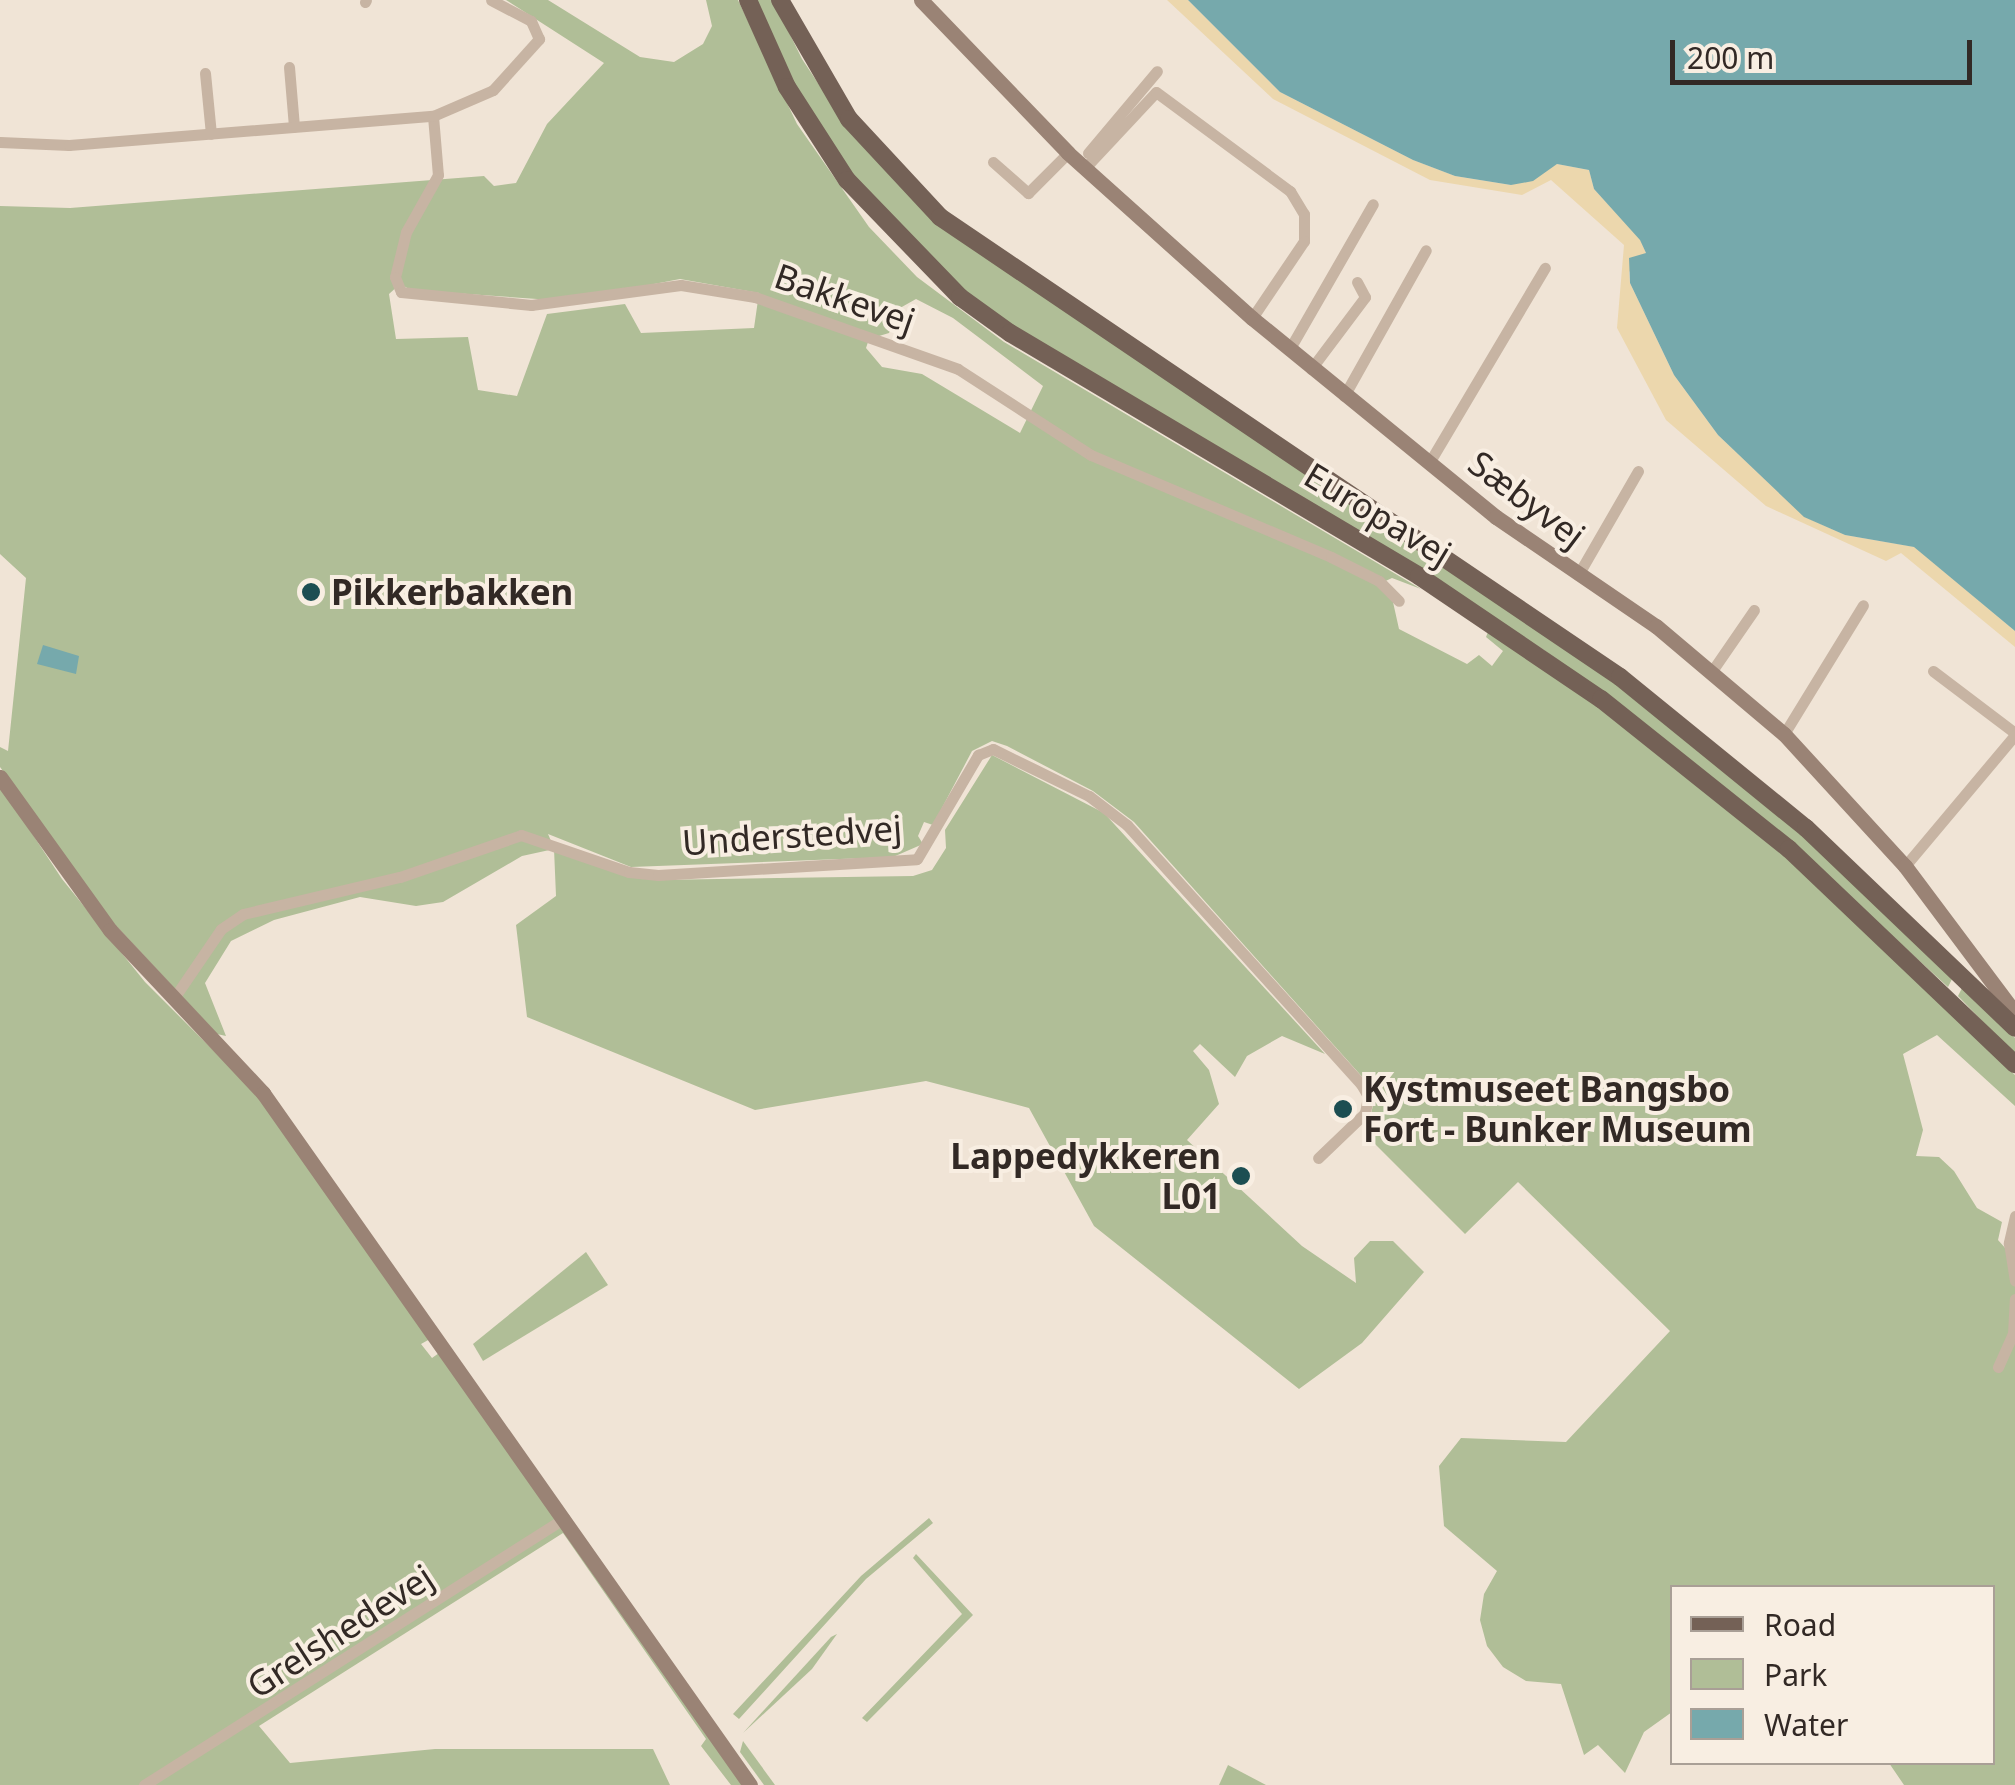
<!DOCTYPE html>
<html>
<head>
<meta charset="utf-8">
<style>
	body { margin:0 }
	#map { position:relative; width:2015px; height:1785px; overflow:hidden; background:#f0e4d6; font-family:"Noto Sans",sans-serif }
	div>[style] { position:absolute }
	.green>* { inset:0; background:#b0be97 }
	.sand>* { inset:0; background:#ecd7ad }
	.water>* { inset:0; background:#76a9ac }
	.street>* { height:11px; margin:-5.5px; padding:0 5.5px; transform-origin:5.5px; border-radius:5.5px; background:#c7b4a3 }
	.secondary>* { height:15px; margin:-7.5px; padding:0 7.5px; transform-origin:7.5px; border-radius:7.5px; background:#9a8375 }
	.primary>* { height:18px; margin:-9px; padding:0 9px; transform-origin:9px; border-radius:9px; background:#746156 }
	.dots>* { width:28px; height:28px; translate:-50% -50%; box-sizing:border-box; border:5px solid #f8eee2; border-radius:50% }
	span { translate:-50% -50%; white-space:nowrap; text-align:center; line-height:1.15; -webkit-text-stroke:8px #f8eee2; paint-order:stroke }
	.street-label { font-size:35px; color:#322925 }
	.poi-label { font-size:35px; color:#322925; font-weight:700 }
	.left { translate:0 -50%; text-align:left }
	.right { translate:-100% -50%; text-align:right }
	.legend { position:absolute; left:1670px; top:1585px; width:325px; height:180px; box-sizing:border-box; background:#f8eee2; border:2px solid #a99f96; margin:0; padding:12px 18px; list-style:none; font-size:30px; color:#322925 }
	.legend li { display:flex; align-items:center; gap:20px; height:50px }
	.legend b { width:50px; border:2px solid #a99f96 }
	.scale { position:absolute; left:1670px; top:40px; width:302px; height:45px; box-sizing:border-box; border:5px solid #322925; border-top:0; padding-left:12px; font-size:30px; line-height:35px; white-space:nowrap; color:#322925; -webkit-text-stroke:8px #f8eee2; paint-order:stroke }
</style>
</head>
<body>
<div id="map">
	<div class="green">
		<i style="clip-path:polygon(evenodd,506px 0,548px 0,640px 57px,674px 62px,703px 44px,712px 26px,706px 0,738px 0,797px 124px,869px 227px,917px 277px,1004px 342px,1421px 589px,1392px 578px,1377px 585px,1393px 602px,1399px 629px,1467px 664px,1479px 655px,1492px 666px,1503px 651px,1486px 637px,1488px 632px,1596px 703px,1785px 855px,2015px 1075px,2015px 1106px,1937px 1035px,1903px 1054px,1923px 1130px,1916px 1156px,1939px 1157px,1954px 1171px,1977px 1208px,2002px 1222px,1998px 1240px,2015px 1259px,2015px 1785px,1904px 1785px,1889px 1763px,1992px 1762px,1992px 1588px,1672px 1588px,1672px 1712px,1644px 1732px,1625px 1773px,1598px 1745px,1584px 1755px,1561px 1684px,1526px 1681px,1503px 1667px,1487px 1646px,1480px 1620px,1484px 1594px,1497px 1571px,1444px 1526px,1439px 1466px,1461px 1438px,1566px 1442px,1670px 1331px,1518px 1182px,1465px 1234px,1367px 1136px,1375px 1094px,1365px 1080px,1134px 822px,1093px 791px,1007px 746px,992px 741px,972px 751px,933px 825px,924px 822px,918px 836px,923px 844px,893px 857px,631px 867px,548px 834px,554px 848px,573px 858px,657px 880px,913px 876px,932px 870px,946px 848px,945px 830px,992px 755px,1104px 813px,1325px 1054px,1282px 1036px,1247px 1056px,1235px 1077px,1200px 1044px,1193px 1051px,1209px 1070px,1219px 1104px,1187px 1140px,1302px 1246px,1356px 1283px,1354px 1258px,1370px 1241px,1393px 1241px,1424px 1272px,1362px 1343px,1299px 1389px,1094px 1226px,1029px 1108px,926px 1081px,755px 1110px,527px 1017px,516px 925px,556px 896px,554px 849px,522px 856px,443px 902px,416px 906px,360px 897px,274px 920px,231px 941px,205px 983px,226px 1036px,217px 1034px,108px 917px,0 767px,0 747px,8px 751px,26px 578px,0 554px,0 206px,70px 208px,484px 176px,494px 186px,516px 183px,547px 124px,604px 63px,506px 0,680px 279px,759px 293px,754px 328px,641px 333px,625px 304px,547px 314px,517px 396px,478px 390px,468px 337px,396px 339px,389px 294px,400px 284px,411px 290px,566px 301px,680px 279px,506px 0,916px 299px,953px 318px,1043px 386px,1020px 433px,922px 374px,882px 367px,866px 348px,869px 339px,889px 333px,900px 308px,916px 299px)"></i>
		<i style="clip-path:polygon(755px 0,773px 0,802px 59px,853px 136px,938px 223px,1613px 679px,1756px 792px,1954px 975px,1948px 987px,1774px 828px,1544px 650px,1049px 351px,964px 291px,869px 197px,799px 97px)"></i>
		<i style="clip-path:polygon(0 785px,62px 879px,145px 982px,261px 1098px,430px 1339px,421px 1344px,432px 1358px,439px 1353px,744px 1785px,731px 1785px,701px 1746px,706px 1739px,563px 1533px,259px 1726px,290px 1763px,435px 1749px,653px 1749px,670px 1785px,0 1785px)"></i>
		<i style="clip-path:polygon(1964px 984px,2015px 1038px,2015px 1055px,1958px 996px)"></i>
		<i style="clip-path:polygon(586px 1252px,608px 1285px,483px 1361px,473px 1344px)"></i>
		<i style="clip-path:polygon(929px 1518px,933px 1523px,866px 1579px,739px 1719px,733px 1714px,861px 1576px)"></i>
		<i style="clip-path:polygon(916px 1554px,973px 1615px,867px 1722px,862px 1718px,962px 1614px,913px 1558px)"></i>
		<i style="clip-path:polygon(837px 1634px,812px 1669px,743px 1733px,831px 1637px)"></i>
		<i style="clip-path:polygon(743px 1741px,775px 1785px,764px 1785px,740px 1752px)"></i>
		<i style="clip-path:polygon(1228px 1765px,1266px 1785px,1219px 1785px)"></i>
	</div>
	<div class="sand">
		<i style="clip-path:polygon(1167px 0,1188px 0,1280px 92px,1413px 160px,1455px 176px,1511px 185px,1557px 164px,1589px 170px,1594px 189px,1640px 239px,1646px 253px,1629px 272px,1630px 283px,1674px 375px,1718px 435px,1805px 517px,1845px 535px,1915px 547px,2015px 631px,2015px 647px,1901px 553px,1886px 561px,1766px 506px,1666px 420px,1617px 328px,1624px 245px,1551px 180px,1522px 195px,1430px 180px,1273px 99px)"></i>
	</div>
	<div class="water">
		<i style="clip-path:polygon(1188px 0,2015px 0,2015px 631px,1914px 547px,1845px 535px,1804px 517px,1718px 435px,1674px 375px,1630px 283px,1629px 258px,1646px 253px,1640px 240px,1594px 189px,1589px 170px,1557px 164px,1533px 181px,1511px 185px,1455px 176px,1413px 160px,1280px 92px)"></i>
		<i style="clip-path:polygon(43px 645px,79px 656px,76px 674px,37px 664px)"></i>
	</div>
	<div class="street">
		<i style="left:365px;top:2px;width:2px;rotate:-63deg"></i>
		<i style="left:289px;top:67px;width:60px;rotate:85.2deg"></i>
		<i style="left:205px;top:73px;width:61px;rotate:84.4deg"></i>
		<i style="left:433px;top:116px;width:59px;rotate:85.2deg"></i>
		<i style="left:438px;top:175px;width:65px;rotate:119.3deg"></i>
		<i style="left:406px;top:232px;width:46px;rotate:103.7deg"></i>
		<i style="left:395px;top:277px;width:16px;rotate:68deg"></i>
		<i style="left:401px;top:292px;width:131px;rotate:5.7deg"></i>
		<i style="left:531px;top:305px;width:151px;rotate:-7.6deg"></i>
		<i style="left:681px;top:285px;width:75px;rotate:9.2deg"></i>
		<i style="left:755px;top:297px;width:215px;rotate:19.5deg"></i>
		<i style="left:958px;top:369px;width:158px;rotate:32.9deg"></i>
		<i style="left:1091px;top:455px;width:261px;rotate:23deg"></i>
		<i style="left:1331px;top:557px;width:54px;rotate:26.6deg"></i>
		<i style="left:1379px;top:581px;width:28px;rotate:45deg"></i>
		<i style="left:0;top:142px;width:69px;rotate:2.5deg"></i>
		<i style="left:69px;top:145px;width:365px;rotate:-4.6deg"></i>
		<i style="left:433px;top:116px;width:65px;rotate:-23.4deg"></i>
		<i style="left:493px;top:90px;width:69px;rotate:-48deg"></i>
		<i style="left:539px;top:39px;width:20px;rotate:-114deg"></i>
		<i style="left:531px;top:21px;width:45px;rotate:-152.3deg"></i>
		<i style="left:1088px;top:153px;width:107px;rotate:-49.9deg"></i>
		<i style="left:993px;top:162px;width:47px;rotate:41.5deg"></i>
		<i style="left:1028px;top:193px;width:57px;rotate:-45deg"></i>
		<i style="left:1084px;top:169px;width:105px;rotate:-46.9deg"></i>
		<i style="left:1156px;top:92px;width:167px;rotate:36.5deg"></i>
		<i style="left:1290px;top:191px;width:27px;rotate:59deg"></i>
		<i style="left:1304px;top:214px;width:27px;rotate:90deg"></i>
		<i style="left:1304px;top:241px;width:93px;rotate:124deg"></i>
		<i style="left:1289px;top:350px;width:168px;rotate:-60.1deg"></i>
		<i style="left:1311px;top:369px;width:90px;rotate:-53.1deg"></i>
		<i style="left:1365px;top:297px;width:17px;rotate:-118deg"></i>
		<i style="left:1344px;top:396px;width:167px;rotate:-60.7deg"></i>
		<i style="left:1429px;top:463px;width:227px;rotate:-59.3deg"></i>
		<i style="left:1578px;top:575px;width:120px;rotate:-60deg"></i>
		<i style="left:1712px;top:671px;width:74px;rotate:-55.5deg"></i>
		<i style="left:1933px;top:671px;width:103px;rotate:37.1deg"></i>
		<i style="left:1784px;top:734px;width:151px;rotate:-58.5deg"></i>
		<i style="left:1905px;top:866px;width:171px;rotate:-50deg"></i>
		<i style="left:174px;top:998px;width:83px;rotate:-55.7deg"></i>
		<i style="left:221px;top:929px;width:27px;rotate:-34deg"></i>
		<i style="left:243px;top:914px;width:161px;rotate:-13.3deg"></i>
		<i style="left:400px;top:877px;width:128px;rotate:-19.1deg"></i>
		<i style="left:521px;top:835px;width:114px;rotate:18.9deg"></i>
		<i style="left:629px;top:872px;width:29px;rotate:6deg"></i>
		<i style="left:658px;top:875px;width:259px;rotate:-3.5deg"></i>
		<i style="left:917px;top:859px;width:121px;rotate:-59.6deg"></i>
		<i style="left:978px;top:755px;width:16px;rotate:-22deg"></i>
		<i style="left:993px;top:749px;width:107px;rotate:26.1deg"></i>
		<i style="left:1089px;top:796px;width:48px;rotate:37.3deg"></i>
		<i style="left:1127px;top:825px;width:349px;rotate:47.9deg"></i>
		<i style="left:1361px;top:1084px;width:14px;rotate:60deg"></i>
		<i style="left:1368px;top:1096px;width:17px;rotate:100deg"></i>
		<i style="left:1365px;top:1113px;width:65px;rotate:136.2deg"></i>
		<i style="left:2015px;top:1216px;width:28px;rotate:103deg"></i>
		<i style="left:2009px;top:1243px;width:38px;rotate:81deg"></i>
		<i style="left:1998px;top:1367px;width:36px;rotate:-66deg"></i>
		<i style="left:2013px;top:1334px;width:35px;rotate:-87deg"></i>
		<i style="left:144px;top:1785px;width:498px;rotate:-32.4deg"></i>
	</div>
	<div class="secondary">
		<i style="left:921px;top:0;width:212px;rotate:46.1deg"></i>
		<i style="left:1068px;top:153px;width:247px;rotate:41.9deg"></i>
		<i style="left:1252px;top:318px;width:315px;rotate:39.2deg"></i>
		<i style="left:1496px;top:517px;width:194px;rotate:34.3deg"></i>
		<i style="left:1656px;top:626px;width:167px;rotate:40.2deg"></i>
		<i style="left:1784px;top:734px;width:179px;rotate:47.5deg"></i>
		<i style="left:1905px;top:866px;width:184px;rotate:53.2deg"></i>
		<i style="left:0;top:777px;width:188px;rotate:54.3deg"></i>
		<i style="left:110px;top:930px;width:224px;rotate:46.8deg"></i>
		<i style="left:263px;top:1093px;width:846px;rotate:54.86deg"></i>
	</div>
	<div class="primary">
		<i style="left:748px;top:0;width:95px;rotate:65.9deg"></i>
		<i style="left:787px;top:87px;width:111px;rotate:57.2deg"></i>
		<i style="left:847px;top:180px;width:163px;rotate:46deg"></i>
		<i style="left:960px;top:297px;width:62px;rotate:35.8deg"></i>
		<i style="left:1010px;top:333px;width:476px;rotate:30.7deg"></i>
		<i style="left:1419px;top:576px;width:220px;rotate:34.1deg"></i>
		<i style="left:1601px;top:699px;width:241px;rotate:38.6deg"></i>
		<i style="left:1789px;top:849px;width:312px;rotate:43.6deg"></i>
		<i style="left:780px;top:0;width:138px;rotate:59.9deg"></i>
		<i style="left:849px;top:119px;width:134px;rotate:47.1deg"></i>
		<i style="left:940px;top:217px;width:821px;rotate:34.08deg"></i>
		<i style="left:1620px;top:677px;width:240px;rotate:39.1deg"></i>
		<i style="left:1806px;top:828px;width:289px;rotate:43.7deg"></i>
	</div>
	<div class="dots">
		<i style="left:311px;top:592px;background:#1c4e52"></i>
		<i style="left:1343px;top:1109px;background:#1c4e52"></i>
		<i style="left:1241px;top:1176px;background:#1c4e52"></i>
	</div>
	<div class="street-label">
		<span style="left:845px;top:298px;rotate:19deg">Bakkevej</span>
		<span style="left:1527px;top:499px;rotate:37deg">Sæbyvej</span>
		<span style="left:1378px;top:514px;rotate:31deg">Europavej</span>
		<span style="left:792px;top:835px;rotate:-4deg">Understedvej</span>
		<span style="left:340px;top:1631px;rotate:-33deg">Grelshedevej</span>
	</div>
	<div class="poi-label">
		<span class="left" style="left:331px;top:592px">Pikkerbakken</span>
		<span class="left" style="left:1363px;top:1109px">Kystmuseet Bangsbo<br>Fort - Bunker Museum</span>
		<span class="right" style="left:1221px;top:1176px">Lappedykkeren<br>L01</span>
	</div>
	<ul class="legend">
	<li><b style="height:12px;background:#746156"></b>Road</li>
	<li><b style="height:28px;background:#b0be97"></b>Park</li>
	<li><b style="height:28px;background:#76a9ac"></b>Water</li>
	</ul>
	<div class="scale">200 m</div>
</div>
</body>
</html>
